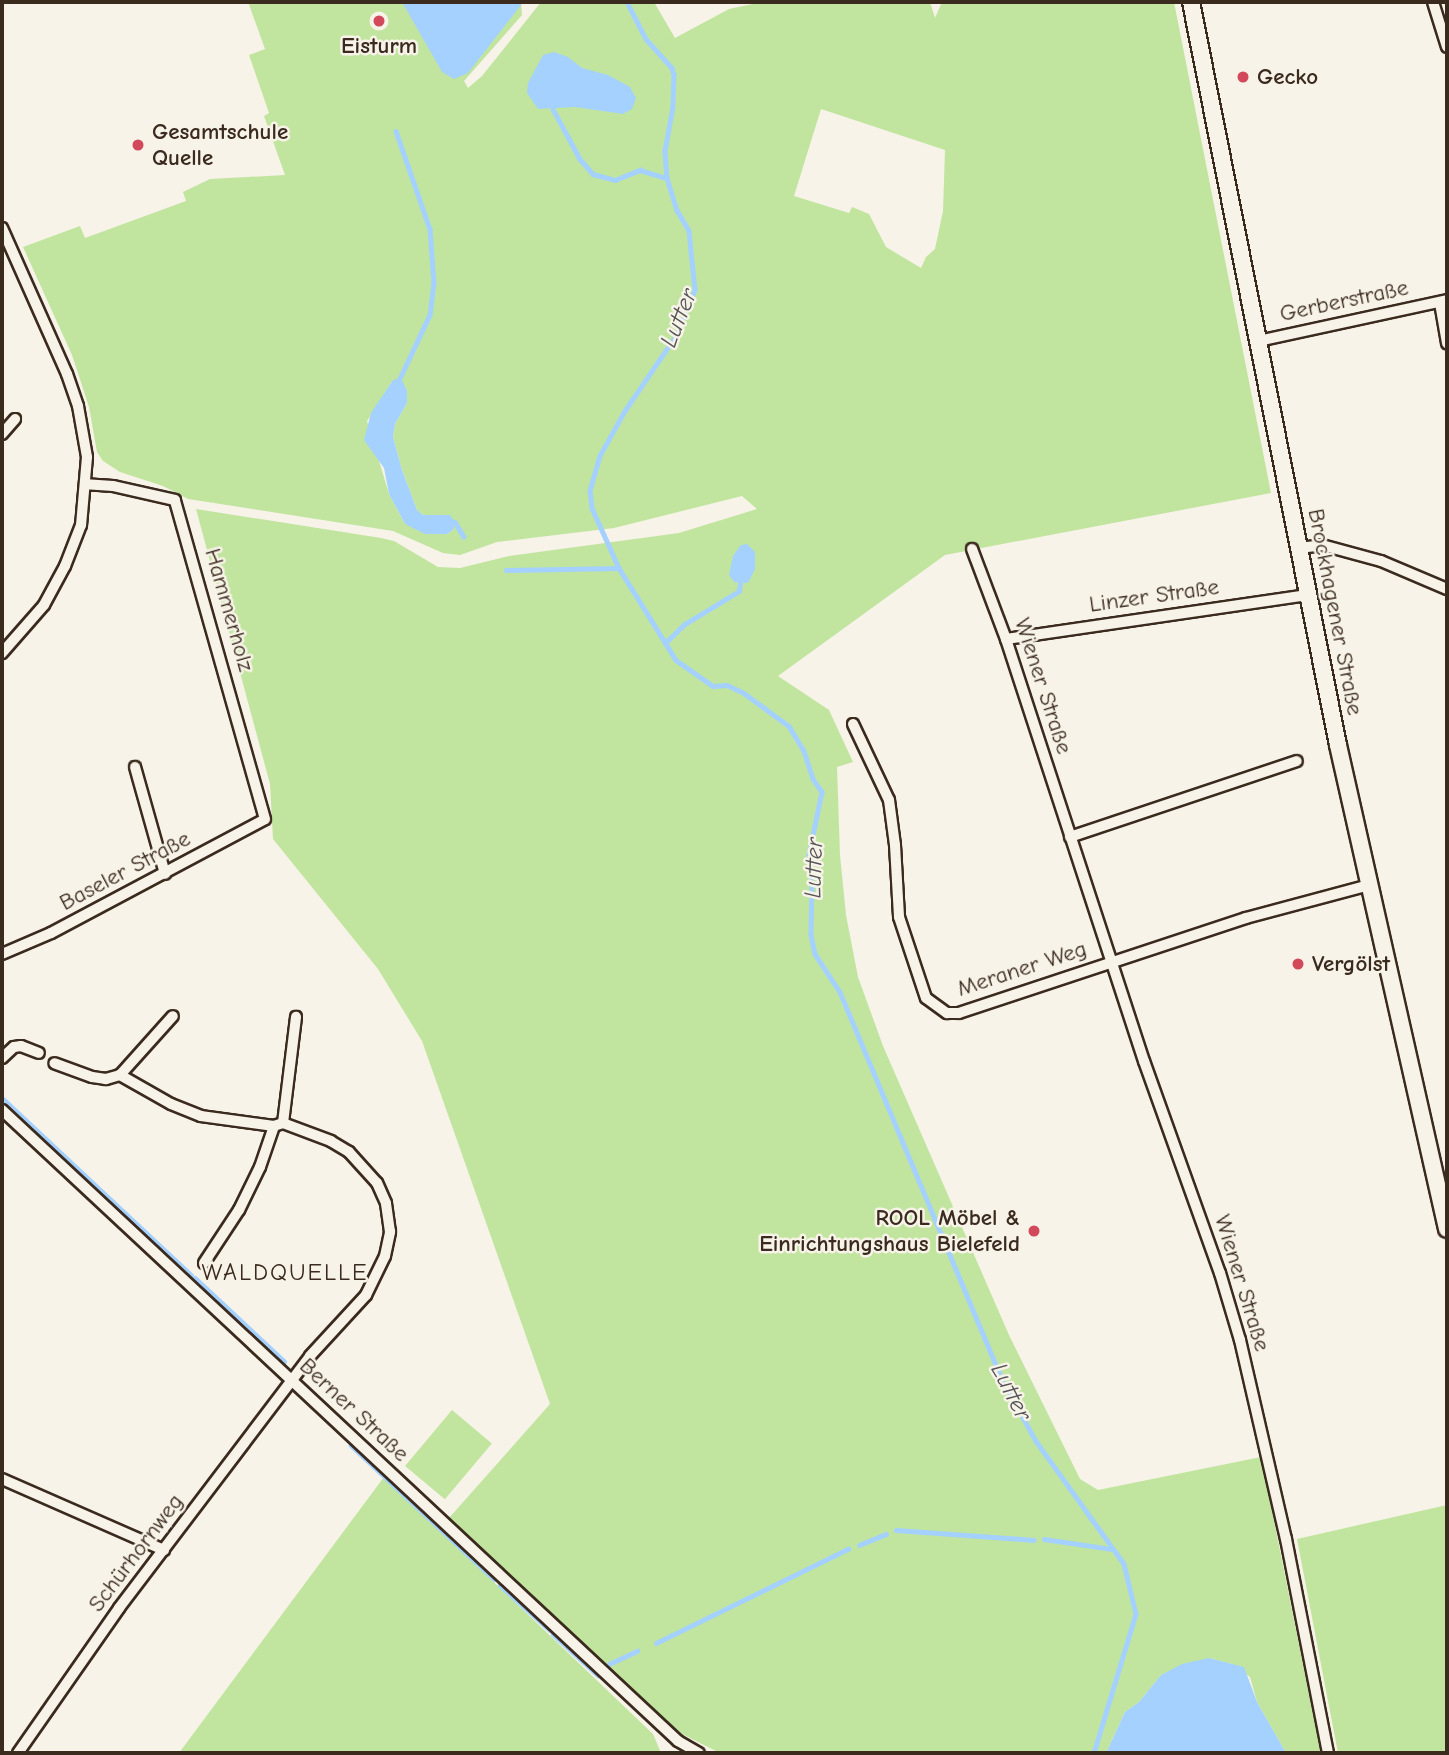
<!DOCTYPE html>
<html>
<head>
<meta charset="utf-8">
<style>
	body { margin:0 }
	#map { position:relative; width:1449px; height:1755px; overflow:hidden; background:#f7f3e8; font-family:"Comic Neue",sans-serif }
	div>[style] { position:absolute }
	.green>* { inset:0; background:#c1e59f; transform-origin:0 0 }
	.water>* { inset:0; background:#a4d1ff }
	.stream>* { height:4.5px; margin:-2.25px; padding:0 2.25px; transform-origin:2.25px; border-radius:2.25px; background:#a4d1ff }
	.roads { filter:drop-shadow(2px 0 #3b2a1e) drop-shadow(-2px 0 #3b2a1e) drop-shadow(0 2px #3b2a1e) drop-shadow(0 -2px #3b2a1e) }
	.minor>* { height:10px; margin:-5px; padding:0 5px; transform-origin:5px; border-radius:5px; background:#f7f3e8 }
	.secondary>* { height:16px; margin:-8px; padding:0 8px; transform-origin:8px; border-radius:8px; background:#f7f3e8 }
	.dots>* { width:19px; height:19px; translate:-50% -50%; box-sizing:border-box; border:4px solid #f7f3e8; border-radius:50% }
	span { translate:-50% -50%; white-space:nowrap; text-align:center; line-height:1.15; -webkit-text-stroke:5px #f7f3e8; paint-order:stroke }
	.poi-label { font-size:23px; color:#3b2a1e; font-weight:700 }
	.left { translate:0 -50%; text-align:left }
	.right { translate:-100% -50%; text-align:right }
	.street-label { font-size:23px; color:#3b2a1e }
	.water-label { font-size:24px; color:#555456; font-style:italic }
	.neighbourhood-label { font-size:24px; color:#3b2a1e; letter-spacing:2px }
	.frame { position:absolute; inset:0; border:4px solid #3b2a1e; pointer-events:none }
</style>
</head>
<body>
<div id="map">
	<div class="green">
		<i style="clip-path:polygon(evenodd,248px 2px,521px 2px,522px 15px,464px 81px,468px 88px,482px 76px,541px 2px,654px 2px,675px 38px,729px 9px,762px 2px,930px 2px,935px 18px,942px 2px,1174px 2px,1271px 493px,945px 555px,778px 676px,829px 710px,853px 762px,837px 767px,840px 855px,846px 915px,858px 977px,883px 1046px,1009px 1335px,1080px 1479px,1098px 1490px,1261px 1457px,1321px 1753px,1286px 1753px,1257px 1702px,1250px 1677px,1232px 1664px,1209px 1658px,1161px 1675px,1139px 1702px,1125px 1712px,1106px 1753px,720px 1753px,674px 1730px,449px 1518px,550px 1404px,422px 1041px,378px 969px,273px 839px,270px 784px,196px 509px,381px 538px,394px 541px,438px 567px,460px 568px,509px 556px,679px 533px,757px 509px,742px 496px,614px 528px,497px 542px,460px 555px,443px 553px,393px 531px,188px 499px,163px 486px,120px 472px,103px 461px,97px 452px,89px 407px,72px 355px,23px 247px,80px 226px,85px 238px,186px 201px,183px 192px,210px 179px,285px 175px,264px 116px,269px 113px,249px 55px,265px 49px,248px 2px,821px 109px,945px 150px,943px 211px,935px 249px,926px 257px,921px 268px,886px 247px,869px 214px,852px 207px,849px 213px,794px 196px,821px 109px,248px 2px,393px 380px,403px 385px,407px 391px,407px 403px,395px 424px,393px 437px,402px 470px,417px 510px,423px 515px,450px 515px,453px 530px,447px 534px,437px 534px,405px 524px,389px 494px,367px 421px,393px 380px)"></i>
		<i style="left:452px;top:1410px;width:52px;height:73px;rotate:40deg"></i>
		<i style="clip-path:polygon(384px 1477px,653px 1734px,661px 1753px,179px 1753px)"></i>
		<i style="clip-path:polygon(1447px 1505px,1447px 1753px,1338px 1753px,1297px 1539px)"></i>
	</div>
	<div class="water">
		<i style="clip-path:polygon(402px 2px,521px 2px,521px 5px,468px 73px,454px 79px,442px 72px)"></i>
		<i style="clip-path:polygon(554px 52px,568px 57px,582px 68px,608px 75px,630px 87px,636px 98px,632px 109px,623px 114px,575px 107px,538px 109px,527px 93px,528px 83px,543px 55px)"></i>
		<i style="clip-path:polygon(401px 378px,407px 391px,407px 403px,395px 424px,393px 437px,402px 470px,417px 510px,423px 515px,450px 515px,455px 522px,453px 530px,447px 534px,425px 534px,405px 524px,389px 494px,384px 468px,364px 440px,371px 413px,393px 380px)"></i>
		<i style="clip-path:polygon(747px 544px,755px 552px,755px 569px,748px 583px,734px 582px,729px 575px,733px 556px,741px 545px)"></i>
		<i style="clip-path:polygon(1209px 1658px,1244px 1667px,1257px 1702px,1286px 1753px,1106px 1753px,1125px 1712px,1139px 1702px,1161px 1675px,1182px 1664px)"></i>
	</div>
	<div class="stream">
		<i style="left:627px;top:2px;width:42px;rotate:62.8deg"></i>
		<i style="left:646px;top:39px;width:39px;rotate:48deg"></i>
		<i style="left:672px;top:68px;width:7px;rotate:74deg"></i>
		<i style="left:674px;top:75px;width:32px;rotate:92deg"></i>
		<i style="left:673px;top:107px;width:45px;rotate:100.3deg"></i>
		<i style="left:665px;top:151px;width:27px;rotate:86deg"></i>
		<i style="left:667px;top:178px;width:34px;rotate:73deg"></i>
		<i style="left:677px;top:210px;width:24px;rotate:60deg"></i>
		<i style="left:689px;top:231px;width:59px;rotate:84.2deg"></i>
		<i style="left:695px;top:290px;width:50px;rotate:112.4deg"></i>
		<i style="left:676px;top:336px;width:91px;rotate:124.2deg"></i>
		<i style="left:625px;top:411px;width:51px;rotate:119.1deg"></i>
		<i style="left:600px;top:456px;width:36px;rotate:106deg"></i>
		<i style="left:590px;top:491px;width:17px;rotate:83deg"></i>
		<i style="left:592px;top:508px;width:66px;rotate:65.8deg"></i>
		<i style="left:619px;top:568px;width:108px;rotate:58.2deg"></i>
		<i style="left:676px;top:660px;width:45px;rotate:35.1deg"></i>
		<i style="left:713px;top:686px;width:14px;rotate:-4deg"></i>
		<i style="left:727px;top:685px;width:19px;rotate:25deg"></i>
		<i style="left:744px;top:693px;width:56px;rotate:36.3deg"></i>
		<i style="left:789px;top:726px;width:29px;rotate:59deg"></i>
		<i style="left:804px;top:751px;width:29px;rotate:72deg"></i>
		<i style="left:813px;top:779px;width:16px;rotate:55deg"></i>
		<i style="left:822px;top:792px;width:64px;rotate:101.7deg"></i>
		<i style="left:809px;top:855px;width:28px;rotate:84deg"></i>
		<i style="left:812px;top:883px;width:52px;rotate:91.1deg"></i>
		<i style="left:811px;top:935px;width:19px;rotate:78deg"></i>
		<i style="left:815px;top:954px;width:45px;rotate:56.7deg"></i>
		<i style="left:840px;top:992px;width:420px;rotate:67.3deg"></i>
		<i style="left:1002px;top:1379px;width:71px;rotate:61.3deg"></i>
		<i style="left:1036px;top:1441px;width:151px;rotate:54.4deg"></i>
		<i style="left:1124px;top:1564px;width:51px;rotate:76.5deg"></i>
		<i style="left:1136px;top:1614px;width:145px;rotate:106.8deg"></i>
		<i style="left:553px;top:109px;width:57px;rotate:61.6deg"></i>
		<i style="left:580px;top:159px;width:20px;rotate:49deg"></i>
		<i style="left:593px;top:174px;width:23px;rotate:15deg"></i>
		<i style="left:615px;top:180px;width:27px;rotate:-22deg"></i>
		<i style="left:640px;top:170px;width:28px;rotate:17deg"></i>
		<i style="left:396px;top:131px;width:104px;rotate:70.9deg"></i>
		<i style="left:430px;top:229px;width:54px;rotate:85.8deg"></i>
		<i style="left:434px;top:283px;width:32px;rotate:97deg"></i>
		<i style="left:430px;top:315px;width:75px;rotate:115.2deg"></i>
		<i style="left:451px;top:522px;width:4px"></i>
		<i style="left:455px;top:522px;width:17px;rotate:59deg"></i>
		<i style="left:506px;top:570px;width:113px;rotate:-1deg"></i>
		<i style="left:665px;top:643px;width:28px;rotate:-44deg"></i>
		<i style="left:685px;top:624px;width:63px;rotate:-31.4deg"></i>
		<i style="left:739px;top:591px;width:8px;rotate:-83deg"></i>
		<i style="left:2px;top:1098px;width:259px;rotate:43.1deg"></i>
		<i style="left:195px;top:1278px;width:122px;rotate:43deg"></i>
		<i style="left:351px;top:1445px;width:196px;rotate:43.1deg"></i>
		<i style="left:896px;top:1530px;width:138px;rotate:4.1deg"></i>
		<i style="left:1044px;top:1539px;width:69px;rotate:8.4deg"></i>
		<i style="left:859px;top:1545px;width:29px;rotate:-22deg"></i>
		<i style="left:500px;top:1585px;width:67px;rotate:42deg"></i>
		<i style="left:553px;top:1634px;width:61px;rotate:42.3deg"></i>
		<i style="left:656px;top:1643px;width:214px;rotate:-26.1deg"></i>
		<i style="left:609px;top:1664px;width:31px;rotate:-25deg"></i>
	</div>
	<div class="roads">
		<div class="minor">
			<i style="left:1433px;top:2px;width:47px;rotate:72.7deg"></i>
			<i style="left:2px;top:228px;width:160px;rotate:66deg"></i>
			<i style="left:67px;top:374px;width:34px;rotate:71deg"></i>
			<i style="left:78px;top:406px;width:52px;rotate:80deg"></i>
			<i style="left:87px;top:457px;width:68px;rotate:95deg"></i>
			<i style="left:81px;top:525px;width:44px;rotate:111.3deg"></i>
			<i style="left:65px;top:566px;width:44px;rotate:118.3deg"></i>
			<i style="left:44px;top:605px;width:64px;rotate:131.2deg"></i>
			<i style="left:1440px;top:303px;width:41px;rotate:80.1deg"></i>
			<i style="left:1258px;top:341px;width:193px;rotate:-12.2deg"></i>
			<i style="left:2px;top:434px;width:20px;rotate:-49deg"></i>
			<i style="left:1299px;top:548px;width:23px;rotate:-7deg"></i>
			<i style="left:1322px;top:545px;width:61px;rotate:15.2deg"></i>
			<i style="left:1381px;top:561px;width:72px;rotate:23deg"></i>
			<i style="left:972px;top:549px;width:96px;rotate:69.3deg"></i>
			<i style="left:1006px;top:639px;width:444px;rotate:71.9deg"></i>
			<i style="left:1144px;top:1061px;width:225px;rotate:70.3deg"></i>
			<i style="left:1220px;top:1273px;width:70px;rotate:73.4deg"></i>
			<i style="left:1240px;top:1340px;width:204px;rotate:77deg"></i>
			<i style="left:1286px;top:1539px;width:218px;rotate:78.9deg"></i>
			<i style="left:1006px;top:639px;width:305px;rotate:-8.3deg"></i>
			<i style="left:853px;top:724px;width:84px;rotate:64.7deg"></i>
			<i style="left:889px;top:800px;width:45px;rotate:82.4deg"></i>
			<i style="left:895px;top:845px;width:72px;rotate:86.8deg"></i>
			<i style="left:899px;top:917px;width:85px;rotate:71.6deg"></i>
			<i style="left:926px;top:998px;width:26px;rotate:36deg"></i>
			<i style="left:947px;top:1013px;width:12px"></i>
			<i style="left:959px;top:1013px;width:302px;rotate:-18.3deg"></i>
			<i style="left:1246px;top:918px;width:127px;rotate:-15deg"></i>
			<i style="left:135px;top:767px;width:111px;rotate:74.3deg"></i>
			<i style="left:1070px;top:837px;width:239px;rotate:-18.5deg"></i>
			<i style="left:2px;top:954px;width:53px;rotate:-23.2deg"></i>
			<i style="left:51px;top:933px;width:242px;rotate:-28deg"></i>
			<i style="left:265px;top:819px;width:331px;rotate:-105.8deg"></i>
			<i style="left:175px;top:500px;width:64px;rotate:-167.3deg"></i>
			<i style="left:113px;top:486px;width:26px;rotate:-176deg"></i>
			<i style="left:2px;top:1058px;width:16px;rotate:-43deg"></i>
			<i style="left:14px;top:1047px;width:7px;rotate:-8deg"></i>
			<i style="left:21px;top:1046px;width:19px;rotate:21deg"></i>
			<i style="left:120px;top:1075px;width:79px;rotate:-48.1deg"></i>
			<i style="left:2px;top:1110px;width:925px;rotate:43.03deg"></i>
			<i style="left:678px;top:1741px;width:24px;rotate:30deg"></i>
			<i style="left:283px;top:1123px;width:107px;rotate:-83deg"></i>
			<i style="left:204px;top:1263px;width:64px;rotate:-56.6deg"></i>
			<i style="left:239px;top:1210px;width:48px;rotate:-64deg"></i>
			<i style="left:260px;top:1167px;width:43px;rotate:-71.1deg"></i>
			<i style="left:2px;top:1479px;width:177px;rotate:23.7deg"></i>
			<i style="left:18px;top:1753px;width:177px;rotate:-55.1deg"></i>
			<i style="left:119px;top:1608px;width:316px;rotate:-52.8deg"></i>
			<i style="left:310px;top:1356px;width:83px;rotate:-47.4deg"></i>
			<i style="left:366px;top:1295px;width:43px;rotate:-64deg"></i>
			<i style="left:385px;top:1256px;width:25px;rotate:-78deg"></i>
			<i style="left:390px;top:1232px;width:29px;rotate:-98deg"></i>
			<i style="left:386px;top:1203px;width:22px;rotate:-114deg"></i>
			<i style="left:377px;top:1183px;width:42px;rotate:-132.1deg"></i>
			<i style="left:349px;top:1152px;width:21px;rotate:-149deg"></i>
			<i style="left:331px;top:1141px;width:51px;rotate:-159.4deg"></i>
			<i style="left:283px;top:1123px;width:9px;rotate:162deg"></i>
			<i style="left:274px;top:1126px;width:74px;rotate:-172.2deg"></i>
			<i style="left:201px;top:1116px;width:32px;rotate:-158deg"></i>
			<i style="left:171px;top:1104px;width:59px;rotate:-150.4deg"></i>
			<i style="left:120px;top:1075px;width:15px;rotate:164deg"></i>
			<i style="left:106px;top:1079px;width:14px;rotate:-172deg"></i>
			<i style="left:92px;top:1077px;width:40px;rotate:-159.8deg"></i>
		</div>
		<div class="secondary">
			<i style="left:1191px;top:2px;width:757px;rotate:78.81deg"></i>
			<i style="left:1338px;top:745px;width:496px;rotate:77.3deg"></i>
		</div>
	</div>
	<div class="dots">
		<i style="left:379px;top:21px;background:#d1495b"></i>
		<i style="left:1243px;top:77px;background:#d1495b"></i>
		<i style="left:138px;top:145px;background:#d1495b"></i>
		<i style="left:1298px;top:964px;background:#d1495b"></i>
		<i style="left:1034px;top:1231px;background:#d1495b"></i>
	</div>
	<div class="poi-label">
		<span style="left:379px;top:46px">Eisturm</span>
		<span class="left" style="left:1257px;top:77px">Gecko</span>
		<span class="left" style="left:152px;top:145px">Gesamtschule<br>Quelle</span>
		<span class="left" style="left:1312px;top:964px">Vergölst</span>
		<span class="right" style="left:1020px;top:1231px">ROOL Möbel &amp;<br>Einrichtungshaus Bielefeld</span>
	</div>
	<div class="street-label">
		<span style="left:1344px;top:301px;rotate:-12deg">Gerberstraße</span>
		<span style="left:1154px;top:596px;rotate:-8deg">Linzer Straße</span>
		<span style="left:229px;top:610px;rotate:74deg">Hammerholz</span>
		<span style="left:1335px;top:612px;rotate:79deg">Brockhagener Straße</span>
		<span style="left:1043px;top:686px;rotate:72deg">Wiener Straße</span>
		<span style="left:125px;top:871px;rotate:-28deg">Baseler Straße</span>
		<span style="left:1022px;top:969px;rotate:-18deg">Meraner Weg</span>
		<span style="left:1242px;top:1283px;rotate:73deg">Wiener Straße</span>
		<span style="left:354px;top:1410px;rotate:43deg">Berner Straße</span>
		<span style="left:136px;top:1553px;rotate:-53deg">Schürhornweg</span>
	</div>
	<div class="water-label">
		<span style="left:679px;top:318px;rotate:-68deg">Lutter</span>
		<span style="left:814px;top:868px;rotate:-88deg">Lutter</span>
		<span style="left:1011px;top:1392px;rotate:63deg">Lutter</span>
	</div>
	<div class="neighbourhood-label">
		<span style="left:285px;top:1273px">WALDQUELLE</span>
	</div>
	<div class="frame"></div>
</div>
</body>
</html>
